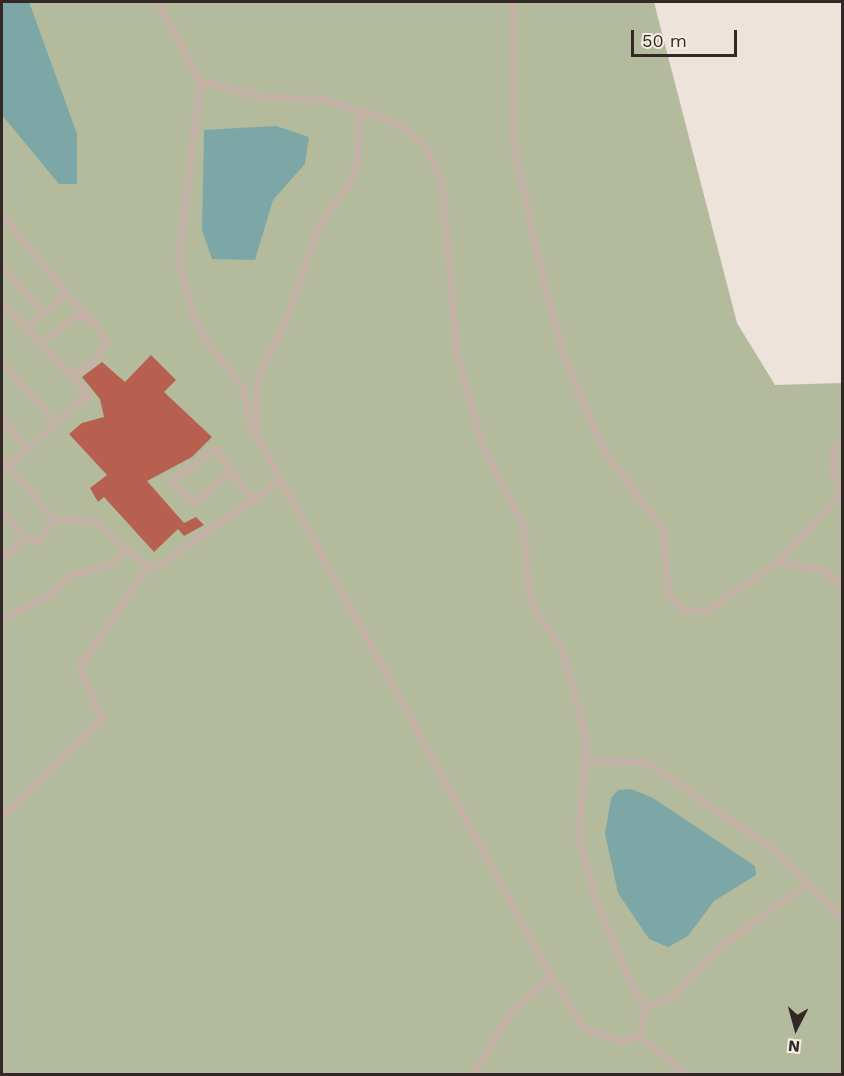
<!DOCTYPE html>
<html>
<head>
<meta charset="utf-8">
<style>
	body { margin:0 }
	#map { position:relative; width:844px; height:1076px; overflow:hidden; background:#eee3da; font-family:"Work Sans",sans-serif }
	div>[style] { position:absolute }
	.green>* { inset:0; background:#b3bb9c }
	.water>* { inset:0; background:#7ca7a6 }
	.building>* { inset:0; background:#b7604f }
	.lane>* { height:7px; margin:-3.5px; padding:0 3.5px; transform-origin:3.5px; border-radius:3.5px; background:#c4b2a7 }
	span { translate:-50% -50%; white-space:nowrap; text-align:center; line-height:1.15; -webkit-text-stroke:6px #f6ede5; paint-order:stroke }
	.frame { position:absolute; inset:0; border:3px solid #322927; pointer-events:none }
	.north { position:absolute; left:766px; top:998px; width:60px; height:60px; -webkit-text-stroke:4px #f6ede5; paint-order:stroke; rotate:186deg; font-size:16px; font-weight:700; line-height:24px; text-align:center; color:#322927 }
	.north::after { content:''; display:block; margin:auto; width:21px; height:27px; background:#322927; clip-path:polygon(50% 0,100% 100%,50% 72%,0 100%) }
	.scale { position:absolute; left:631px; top:30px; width:106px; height:27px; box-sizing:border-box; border:3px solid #322927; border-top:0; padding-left:8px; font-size:18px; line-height:21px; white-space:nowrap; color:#322927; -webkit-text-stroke:4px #f6ede5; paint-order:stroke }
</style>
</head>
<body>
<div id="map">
	<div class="green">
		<i style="clip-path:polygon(2px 2px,654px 2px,737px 323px,775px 385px,842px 383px,842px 1074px,2px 1074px)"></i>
	</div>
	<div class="water">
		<i style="clip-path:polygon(2px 2px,29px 2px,77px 134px,77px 184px,59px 184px,2px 115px)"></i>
		<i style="clip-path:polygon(276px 126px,309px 137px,305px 164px,273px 200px,255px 260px,212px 259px,202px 230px,204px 130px)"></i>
		<i style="clip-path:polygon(631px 789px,653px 798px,755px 866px,756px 875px,714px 901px,688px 936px,668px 947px,649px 939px,618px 893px,605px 834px,611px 798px,618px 790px)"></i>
	</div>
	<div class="building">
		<i style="clip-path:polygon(151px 355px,176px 380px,164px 392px,212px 437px,192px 457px,147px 481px,184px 523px,196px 517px,204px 525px,184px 536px,178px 529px,154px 552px,104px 497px,98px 502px,90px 488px,107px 475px,69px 434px,82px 423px,104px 417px,100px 399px,82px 377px,102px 362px,125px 382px)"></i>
	</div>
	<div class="lane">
		<i style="left:157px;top:2px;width:90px;rotate:61.4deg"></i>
		<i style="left:513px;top:2px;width:142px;rotate:90deg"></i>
		<i style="left:513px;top:144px;width:130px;rotate:77.6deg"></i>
		<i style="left:541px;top:271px;width:86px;rotate:75.2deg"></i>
		<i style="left:563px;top:354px;width:106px;rotate:67.3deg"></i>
		<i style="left:604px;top:452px;width:97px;rotate:52.5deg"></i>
		<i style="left:663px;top:529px;width:66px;rotate:85.7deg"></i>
		<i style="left:668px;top:595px;width:21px;rotate:45deg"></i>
		<i style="left:683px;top:610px;width:23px;rotate:2deg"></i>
		<i style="left:706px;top:611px;width:86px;rotate:-34.6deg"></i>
		<i style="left:777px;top:562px;width:93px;rotate:-47.2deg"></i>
		<i style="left:840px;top:494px;width:26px;rotate:-108deg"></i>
		<i style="left:832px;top:469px;width:18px;rotate:-87deg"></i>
		<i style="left:833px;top:451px;width:14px;rotate:-51deg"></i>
		<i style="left:2px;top:215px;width:101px;rotate:50.6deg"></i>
		<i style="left:66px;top:293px;width:30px;rotate:139deg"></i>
		<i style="left:2px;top:266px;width:62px;rotate:48.9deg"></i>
		<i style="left:43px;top:313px;width:23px;rotate:140deg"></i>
		<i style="left:66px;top:293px;width:37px;rotate:46deg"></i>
		<i style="left:2px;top:303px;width:34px;rotate:47deg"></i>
		<i style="left:25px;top:328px;width:22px;rotate:47deg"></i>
		<i style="left:40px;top:344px;width:42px;rotate:46deg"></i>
		<i style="left:69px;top:374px;width:25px;rotate:-23deg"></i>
		<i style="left:92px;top:364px;width:27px;rotate:-57deg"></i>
		<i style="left:107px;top:341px;width:26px;rotate:-126deg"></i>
		<i style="left:92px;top:320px;width:17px;rotate:-167deg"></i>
		<i style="left:75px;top:316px;width:45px;rotate:141.3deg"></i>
		<i style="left:2px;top:364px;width:79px;rotate:47deg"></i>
		<i style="left:2px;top:419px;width:39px;rotate:48deg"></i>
		<i style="left:258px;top:438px;width:19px;rotate:-122deg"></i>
		<i style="left:248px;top:422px;width:34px;rotate:-98deg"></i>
		<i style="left:243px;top:388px;width:62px;rotate:-127.8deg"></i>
		<i style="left:205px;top:339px;width:27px;rotate:-117deg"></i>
		<i style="left:193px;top:315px;width:57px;rotate:-105.3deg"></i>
		<i style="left:178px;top:260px;width:180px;rotate:-83deg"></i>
		<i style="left:200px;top:81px;width:66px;rotate:14deg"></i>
		<i style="left:264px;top:97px;width:57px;rotate:2deg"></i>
		<i style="left:321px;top:99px;width:40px;rotate:16deg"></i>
		<i style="left:359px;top:110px;width:51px;rotate:92.2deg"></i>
		<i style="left:357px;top:161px;width:23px;rotate:110deg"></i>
		<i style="left:349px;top:183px;width:52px;rotate:125.5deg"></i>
		<i style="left:319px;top:225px;width:101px;rotate:109.2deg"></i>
		<i style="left:286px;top:320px;width:48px;rotate:117.1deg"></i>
		<i style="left:264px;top:363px;width:31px;rotate:107deg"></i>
		<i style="left:255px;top:393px;width:42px;rotate:88.6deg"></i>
		<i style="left:256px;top:435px;width:621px;rotate:61.41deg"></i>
		<i style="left:553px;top:980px;width:57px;rotate:57.1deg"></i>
		<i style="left:584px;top:1028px;width:39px;rotate:19deg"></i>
		<i style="left:621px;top:1041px;width:19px;rotate:-18deg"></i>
		<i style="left:639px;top:1035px;width:29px;rotate:-76deg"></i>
		<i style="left:646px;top:1007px;width:25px;rotate:-124deg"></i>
		<i style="left:632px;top:986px;width:92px;rotate:-113deg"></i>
		<i style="left:596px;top:901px;width:67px;rotate:-105.5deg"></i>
		<i style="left:578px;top:836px;width:96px;rotate:-85.2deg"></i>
		<i style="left:586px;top:740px;width:97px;rotate:-104.9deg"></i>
		<i style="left:561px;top:646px;width:36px;rotate:-127deg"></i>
		<i style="left:539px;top:617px;width:24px;rotate:-114deg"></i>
		<i style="left:529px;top:595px;width:71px;rotate:-94.8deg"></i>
		<i style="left:523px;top:524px;width:78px;rotate:-118.2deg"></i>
		<i style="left:486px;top:455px;width:102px;rotate:-106.5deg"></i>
		<i style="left:457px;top:357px;width:179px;rotate:-95.1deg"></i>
		<i style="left:441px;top:179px;width:39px;rotate:-116deg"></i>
		<i style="left:424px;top:144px;width:36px;rotate:-144deg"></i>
		<i style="left:395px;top:123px;width:38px;rotate:-160deg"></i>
		<i style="left:2px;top:459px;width:78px;rotate:49.2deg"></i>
		<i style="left:53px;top:518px;width:43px;rotate:5.3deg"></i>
		<i style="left:96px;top:522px;width:59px;rotate:41.6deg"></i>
		<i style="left:140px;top:561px;width:17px;rotate:21deg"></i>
		<i style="left:156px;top:567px;width:150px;rotate:-35deg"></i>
		<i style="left:2px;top:471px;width:115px;rotate:-41.8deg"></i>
		<i style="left:88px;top:394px;width:28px;rotate:-134deg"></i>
		<i style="left:232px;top:471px;width:49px;rotate:140.8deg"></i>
		<i style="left:194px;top:502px;width:32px;rotate:-139deg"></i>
		<i style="left:170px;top:481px;width:56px;rotate:-36.3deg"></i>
		<i style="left:215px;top:448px;width:29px;rotate:54deg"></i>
		<i style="left:232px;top:471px;width:35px;rotate:55deg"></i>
		<i style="left:2px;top:512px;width:33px;rotate:47deg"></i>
		<i style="left:24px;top:536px;width:32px;rotate:134deg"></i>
		<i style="left:24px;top:536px;width:15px;rotate:23deg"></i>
		<i style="left:38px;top:542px;width:28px;rotate:-58deg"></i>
		<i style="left:777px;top:562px;width:46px;rotate:8.8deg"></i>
		<i style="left:822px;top:569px;width:26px;rotate:39deg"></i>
		<i style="left:2px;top:619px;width:53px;rotate:-27.1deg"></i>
		<i style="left:49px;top:595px;width:30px;rotate:-44deg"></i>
		<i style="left:71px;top:574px;width:40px;rotate:-13deg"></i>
		<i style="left:110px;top:565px;width:24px;rotate:-42deg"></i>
		<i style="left:588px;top:761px;width:59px;rotate:1deg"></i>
		<i style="left:647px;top:762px;width:155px;rotate:34.7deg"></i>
		<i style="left:774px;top:850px;width:47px;rotate:45deg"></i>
		<i style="left:807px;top:883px;width:109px;rotate:144deg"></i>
		<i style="left:719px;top:947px;width:69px;rotate:133.8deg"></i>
		<i style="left:671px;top:997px;width:27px;rotate:158deg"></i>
		<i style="left:2px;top:816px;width:139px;rotate:-44.4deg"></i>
		<i style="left:101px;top:719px;width:57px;rotate:-112.5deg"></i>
		<i style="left:79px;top:666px;width:124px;rotate:-55.5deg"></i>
		<i style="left:807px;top:883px;width:50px;rotate:45.8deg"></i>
		<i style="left:639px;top:1035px;width:61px;rotate:39.7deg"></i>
		<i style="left:472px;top:1074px;width:76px;rotate:-57.4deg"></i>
		<i style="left:513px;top:1010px;width:50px;rotate:-42.6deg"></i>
	</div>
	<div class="frame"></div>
	<div class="north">N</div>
	<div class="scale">50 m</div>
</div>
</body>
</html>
